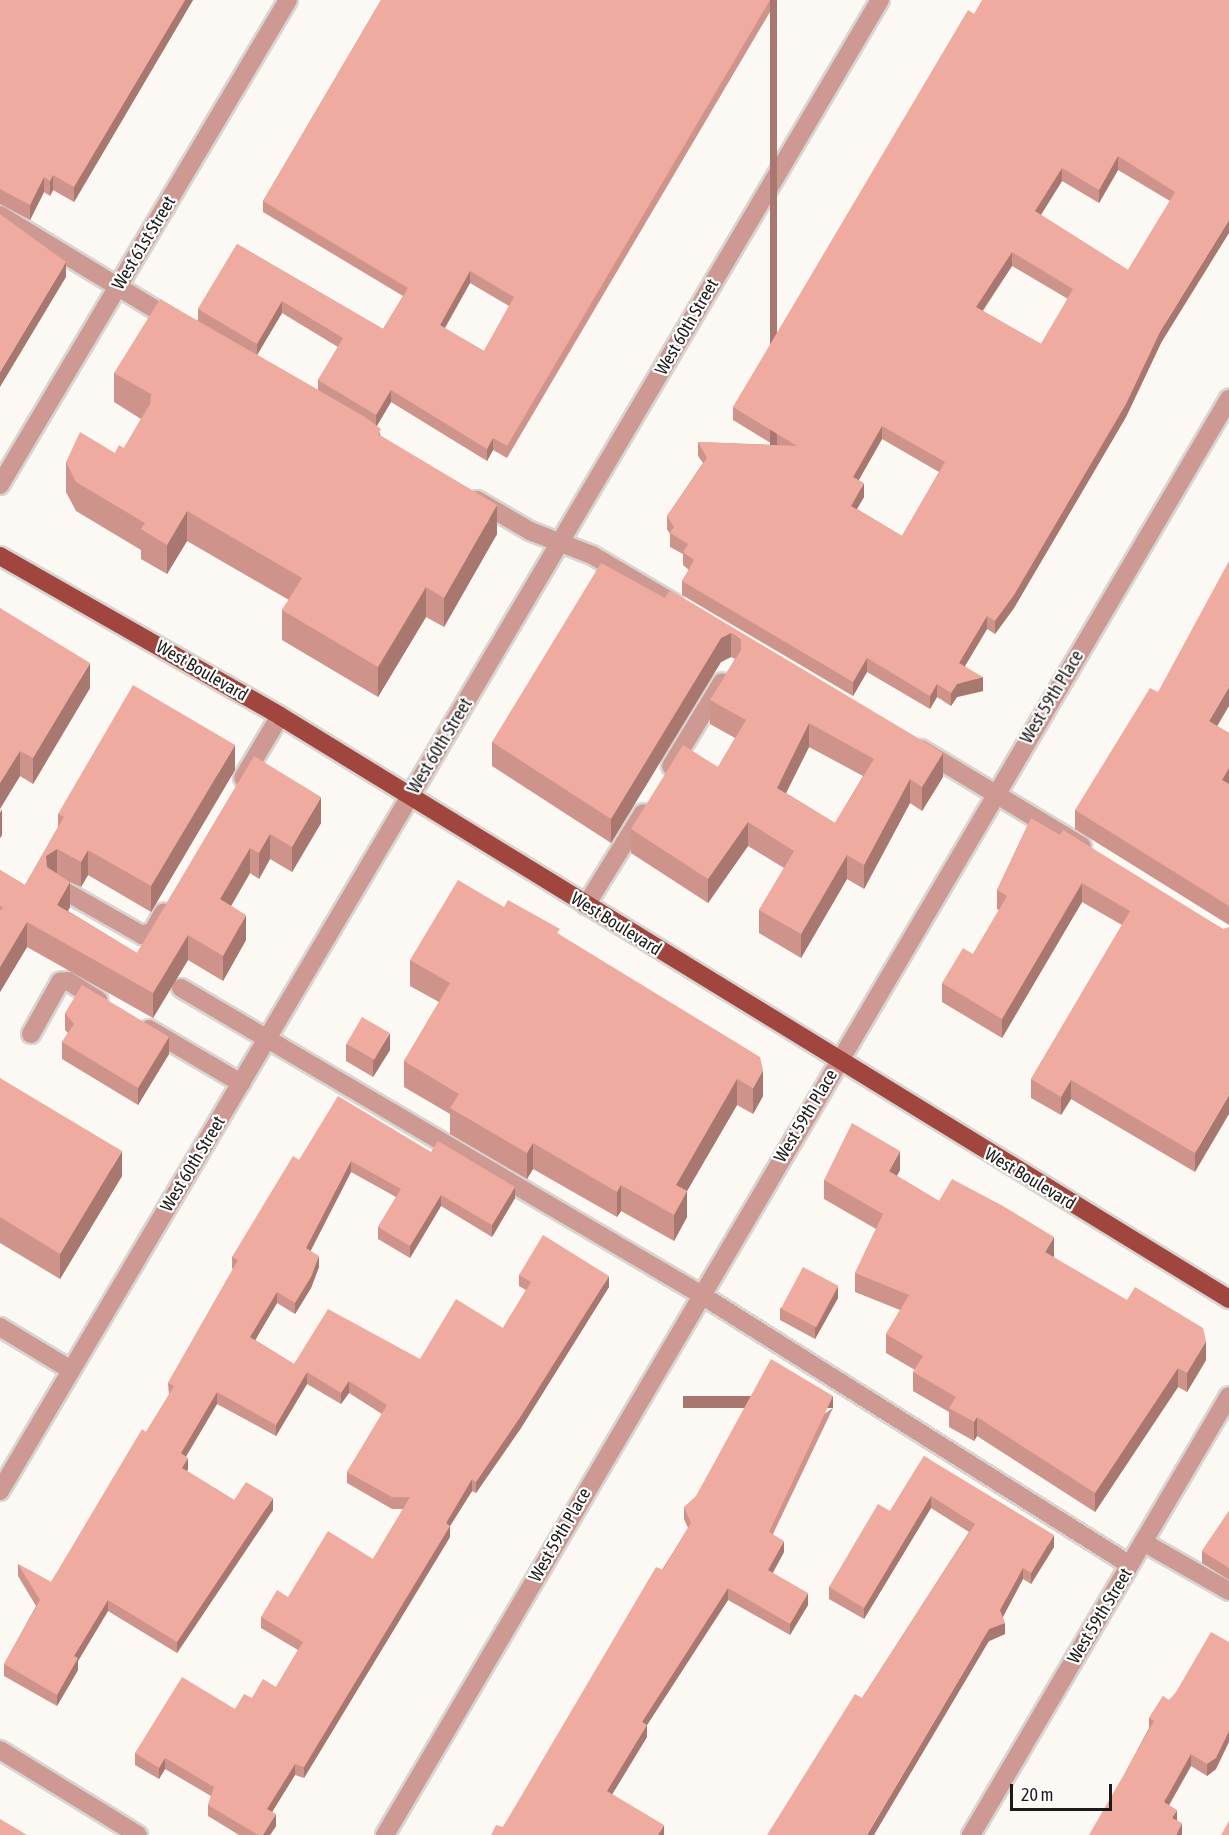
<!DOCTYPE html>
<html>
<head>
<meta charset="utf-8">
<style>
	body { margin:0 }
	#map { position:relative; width:1229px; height:1835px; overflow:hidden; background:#fcf8f3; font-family:"Asap Condensed",sans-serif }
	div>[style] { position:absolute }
	.roads { filter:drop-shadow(2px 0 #d8d5d0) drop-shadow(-2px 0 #d8d5d0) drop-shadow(0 2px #d8d5d0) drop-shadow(0 -2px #d8d5d0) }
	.minor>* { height:18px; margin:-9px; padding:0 9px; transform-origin:9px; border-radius:9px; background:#ce9992 }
	.major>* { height:18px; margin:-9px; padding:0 9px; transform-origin:9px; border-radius:9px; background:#a1463e }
	.wall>* { inset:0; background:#ce938a }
	.shaded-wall>* { inset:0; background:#a87870; transform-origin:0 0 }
	.building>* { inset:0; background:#f0aba0; transform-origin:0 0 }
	span { translate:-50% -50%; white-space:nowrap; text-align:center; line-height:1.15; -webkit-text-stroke:4.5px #fff; paint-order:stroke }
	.street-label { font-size:18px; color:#1c1b19 }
	.scale { position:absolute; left:1010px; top:1784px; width:102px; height:27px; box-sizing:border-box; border:3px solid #1c1b19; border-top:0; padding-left:8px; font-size:18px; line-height:21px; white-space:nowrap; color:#1c1b19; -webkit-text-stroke:4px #fff; paint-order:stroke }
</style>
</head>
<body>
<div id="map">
	<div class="roads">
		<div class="minor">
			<i style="left:0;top:215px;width:204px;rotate:31.3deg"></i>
			<i style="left:0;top:485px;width:564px;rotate:-59.3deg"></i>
			<i style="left:477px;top:500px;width:61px;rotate:30.3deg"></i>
			<i style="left:530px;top:531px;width:66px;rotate:21.2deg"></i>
			<i style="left:592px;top:555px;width:96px;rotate:30.6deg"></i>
			<i style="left:921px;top:749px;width:188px;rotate:31.1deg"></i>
			<i style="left:671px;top:766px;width:98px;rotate:-58.7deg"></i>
			<i style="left:243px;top:778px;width:72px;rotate:-59.2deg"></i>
			<i style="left:56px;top:886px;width:99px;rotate:29.7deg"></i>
			<i style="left:142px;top:935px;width:12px;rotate:-20deg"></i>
			<i style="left:153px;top:931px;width:21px;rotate:-61deg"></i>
			<i style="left:586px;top:905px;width:108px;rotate:-58.2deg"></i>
			<i style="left:181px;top:988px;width:602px;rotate:30.52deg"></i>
			<i style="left:700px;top:1294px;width:508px;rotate:32.22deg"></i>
			<i style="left:149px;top:1029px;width:107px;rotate:30.4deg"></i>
			<i style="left:31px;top:1034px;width:60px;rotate:-60.9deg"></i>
			<i style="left:60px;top:982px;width:8px;rotate:-7deg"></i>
			<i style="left:68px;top:981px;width:36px;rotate:32deg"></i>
			<i style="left:0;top:1327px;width:83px;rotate:31.2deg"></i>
			<i style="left:0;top:1491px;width:1731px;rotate:-59.45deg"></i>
			<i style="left:1143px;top:1542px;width:99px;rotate:29.7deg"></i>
			<i style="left:0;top:1750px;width:162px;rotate:31.6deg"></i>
			<i style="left:385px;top:1835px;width:1666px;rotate:-59.56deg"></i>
			<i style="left:971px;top:1835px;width:509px;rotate:-59.56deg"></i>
		</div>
		<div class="major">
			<i style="left:0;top:556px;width:322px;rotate:29.7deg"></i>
			<i style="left:280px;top:716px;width:1114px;rotate:31.56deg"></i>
		</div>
	</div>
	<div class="wall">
		<i style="clip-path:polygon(0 0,193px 0,74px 202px,53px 190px,50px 196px,44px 192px,30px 220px,0 204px)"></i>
		<i style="clip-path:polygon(evenodd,381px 0,777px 0,507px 458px,493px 450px,487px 461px,391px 402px,377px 426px,381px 436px,497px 534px,444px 627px,426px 617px,378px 697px,282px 640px,282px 610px,289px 600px,187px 541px,167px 574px,141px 559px,141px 550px,76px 511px,66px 492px,66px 462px,115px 453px,124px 448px,141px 419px,114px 402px,114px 373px,198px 320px,198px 309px,237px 244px,383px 329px,403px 296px,263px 212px,263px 201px,381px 0,470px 283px,509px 306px,484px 351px,444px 328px,470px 283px,381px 0,282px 313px,338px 347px,318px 380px,318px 390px,257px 355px,282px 313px)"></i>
		<i style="clip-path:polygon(evenodd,1229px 0,1161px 343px,1126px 417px,1014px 608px,995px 634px,987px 629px,965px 666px,983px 691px,957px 697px,951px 706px,937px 697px,930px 709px,867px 672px,853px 696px,682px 595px,682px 581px,689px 570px,683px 565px,683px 554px,670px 547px,670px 534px,667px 529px,667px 516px,703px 463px,698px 456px,698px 442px,774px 445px,733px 420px,733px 407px,974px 14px,1229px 0,1118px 170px,1170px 201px,1128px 270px,1041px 215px,1062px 181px,1099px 203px,1118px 170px,1229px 0,1012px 266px,1068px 299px,1041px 344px,983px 311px,1012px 266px,1229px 0,882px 439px,939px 472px,902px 536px,857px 509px,864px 497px,859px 480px,882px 439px)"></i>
		<i style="clip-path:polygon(evenodd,670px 590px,943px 777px,922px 811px,910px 803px,864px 889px,847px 879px,801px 958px,759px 933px,759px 910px,784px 868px,748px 846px,708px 903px,631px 853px,631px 829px,718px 767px,735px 738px,710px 724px,710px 700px,735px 659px,731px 657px,721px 662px,611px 843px,492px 766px,492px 742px,665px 598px,670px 590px,809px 747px,863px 776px,835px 823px,786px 793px,809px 747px)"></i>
		<i style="clip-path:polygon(0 608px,90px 688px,33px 784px,20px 776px,0 808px,2px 835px,0 838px)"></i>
		<i style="clip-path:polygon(1217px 726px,1229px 733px,1229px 925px,1075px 829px,1075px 810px)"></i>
		<i style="clip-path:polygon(254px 756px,321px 823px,292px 872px,270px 859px,259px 879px,250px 873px,231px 906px,246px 940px,223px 981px,188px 960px,153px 1018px,27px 947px,0 992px,0 870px,25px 885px,58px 827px,58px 814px,235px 770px,151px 912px,88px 875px,81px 887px,70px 882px,70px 907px,68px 911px,137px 953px)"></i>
		<i style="clip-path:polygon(1031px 818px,1223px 929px,1195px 1172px,1071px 1099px,1061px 1115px,1031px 1098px,1031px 1079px,1122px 925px,1082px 902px,1002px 1038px,942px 1002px,942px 983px,973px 954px,999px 910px,997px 909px,997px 890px)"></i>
		<i style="clip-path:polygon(504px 907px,560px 935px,763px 1096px,753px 1114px,737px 1105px,687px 1191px,687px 1217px,674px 1241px,621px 1211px,617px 1217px,533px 1169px,527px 1179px,450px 1134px,450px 1114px,404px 1087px,404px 1061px,439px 1002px,410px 986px,410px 960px)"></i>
		<i style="clip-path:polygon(65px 1013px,169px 1054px,138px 1105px,62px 1059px,62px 1042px,68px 1033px,65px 1030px)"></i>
		<i style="clip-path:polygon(346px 1044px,390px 1050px,373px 1077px,346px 1061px)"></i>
		<i style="clip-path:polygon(0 1078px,122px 1176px,60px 1279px,0 1243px)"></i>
		<i style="clip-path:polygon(431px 1152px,515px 1198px,492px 1237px,441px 1206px,410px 1258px,378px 1239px,378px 1227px,396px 1197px,351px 1172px,310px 1251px,319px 1267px,311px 1288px,295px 1314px,277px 1303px,255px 1340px,294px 1364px,420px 1359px,503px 1328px,526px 1290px,519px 1286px,519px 1275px,609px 1287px,521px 1428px,476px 1493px,472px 1491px,450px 1526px,450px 1537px,304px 1778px,295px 1775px,272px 1812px,276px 1826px,270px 1835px,239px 1835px,208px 1816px,208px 1805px,211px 1796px,165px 1769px,159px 1779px,135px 1765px,135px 1753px,235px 1709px,252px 1698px,276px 1687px,298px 1650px,261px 1628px,261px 1617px,288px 1597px,373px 1559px,403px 1509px,392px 1509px,347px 1483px,347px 1472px,382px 1414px,349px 1393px,341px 1404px,307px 1384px,276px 1436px,217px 1404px,186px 1456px,188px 1469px,187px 1471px,234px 1500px,273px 1510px,177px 1653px,108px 1611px,78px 1661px,78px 1670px,57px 1706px,4px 1676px,4px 1664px,36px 1606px,18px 1576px,18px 1564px,51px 1582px,146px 1432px,169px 1395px,168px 1383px,233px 1269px,232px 1268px,232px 1257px,299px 1160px)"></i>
		<i style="clip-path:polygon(900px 1170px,897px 1176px,939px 1201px,1054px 1256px,1053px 1257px,1206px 1360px,1187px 1392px,1178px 1387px,1095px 1512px,977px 1436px,974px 1441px,949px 1427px,949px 1412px,913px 1391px,913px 1372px,915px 1370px,886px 1353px,886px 1334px,900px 1310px,855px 1292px,855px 1273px,876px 1229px,824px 1199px,824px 1180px)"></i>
		<i style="clip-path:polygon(838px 1298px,815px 1339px,780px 1320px,780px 1308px)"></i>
		<i style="clip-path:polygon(833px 1408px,773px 1534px,784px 1552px,772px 1573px,808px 1605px,790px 1635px,728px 1600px,647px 1725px,647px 1737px,612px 1794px,664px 1835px,503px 1827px,688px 1528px,684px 1519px,684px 1507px)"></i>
		<i style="clip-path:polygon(924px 1456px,1054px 1547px,1031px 1584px,1023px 1579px,1003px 1617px,1005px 1634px,862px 1698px,969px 1532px,931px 1508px,864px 1619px,829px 1599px,829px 1587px,890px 1511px)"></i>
		<i style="clip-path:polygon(1229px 1511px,1229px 1580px,1202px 1563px,1202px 1551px)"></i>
		<i style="clip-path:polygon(1163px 1696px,1216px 1769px,1207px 1776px,1191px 1766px,1169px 1805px,1177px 1820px,1182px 1835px,1126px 1771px,1149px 1728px,1149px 1718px)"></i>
	</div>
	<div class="shaded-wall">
		<i style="clip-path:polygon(185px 0,193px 0,74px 202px,74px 187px)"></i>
		<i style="left:770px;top:0;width:7px;height:518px"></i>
		<i style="clip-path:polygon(1118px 156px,1118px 170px,1099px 203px,1099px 190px)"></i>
		<i style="clip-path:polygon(1062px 168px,1062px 181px,1035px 224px,1035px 211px)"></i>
		<i style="clip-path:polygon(53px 175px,53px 190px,50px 196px,50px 181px)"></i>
		<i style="clip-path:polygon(44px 177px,44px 192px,30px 220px,30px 205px)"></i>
		<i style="clip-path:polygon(1229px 220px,1229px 233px,1161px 343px,1126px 417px,1014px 608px,995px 634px,995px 621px,1161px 330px)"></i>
		<i style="clip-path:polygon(1012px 252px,1012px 266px,976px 320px,976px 307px)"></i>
		<i style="clip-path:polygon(66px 262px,66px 277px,0 387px,0 372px)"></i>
		<i style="clip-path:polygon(470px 271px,470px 283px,440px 337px,440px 325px)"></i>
		<i style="clip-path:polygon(282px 301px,282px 313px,257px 355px,257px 344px)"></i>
		<i style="clip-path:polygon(391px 390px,391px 402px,376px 427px,376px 415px)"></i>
		<i style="clip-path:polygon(882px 426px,882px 439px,853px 490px,853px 477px)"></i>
		<i style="clip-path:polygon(493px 438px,493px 450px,487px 461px,487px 449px)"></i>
		<i style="clip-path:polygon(864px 483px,864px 497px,851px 519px,851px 506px)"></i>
		<i style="clip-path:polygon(497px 505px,497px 534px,444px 627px,444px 598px)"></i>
		<i style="clip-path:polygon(187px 511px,187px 541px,167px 574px,167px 545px)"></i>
		<i style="clip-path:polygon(426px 587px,426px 617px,378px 697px,378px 667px)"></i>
		<i style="clip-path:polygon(987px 616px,987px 629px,959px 676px,959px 663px)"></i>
		<i style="clip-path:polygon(731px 633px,731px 657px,721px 662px,611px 843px,611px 819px,721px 638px)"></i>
		<i style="clip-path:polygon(867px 658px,867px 672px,853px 696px,853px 682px)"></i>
		<i style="clip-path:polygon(90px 663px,90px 688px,33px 784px,33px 758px)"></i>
		<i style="clip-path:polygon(983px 677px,983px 691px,957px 697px,951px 706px,951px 693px,957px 684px)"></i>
		<i style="clip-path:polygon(937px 684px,937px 697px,930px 709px,930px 696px)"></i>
		<i style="clip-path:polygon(1229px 687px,1229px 706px,1209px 740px,1209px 721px)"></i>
		<i style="clip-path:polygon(809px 723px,809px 747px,777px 811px,777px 788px)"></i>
		<i style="clip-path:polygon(235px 745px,235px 770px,151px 912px,151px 886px)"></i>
		<i style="clip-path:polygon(20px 751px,20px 776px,0 809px,0 783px)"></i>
		<i style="clip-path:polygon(943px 753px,943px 777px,922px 811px,922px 787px)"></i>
		<i style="clip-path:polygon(1229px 768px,1229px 786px,1222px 780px)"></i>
		<i style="clip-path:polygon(910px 779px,910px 803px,864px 889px,864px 865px)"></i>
		<i style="clip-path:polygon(321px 797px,321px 823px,292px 872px,292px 847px)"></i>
		<i style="clip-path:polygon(2px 809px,2px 835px,0 838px,0 813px)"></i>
		<i style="clip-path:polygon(748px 822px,748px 846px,708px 903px,708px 879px)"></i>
		<i style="clip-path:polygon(270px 834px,270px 859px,259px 879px,259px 853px)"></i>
		<i style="clip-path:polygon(250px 848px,250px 873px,220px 925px,220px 899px)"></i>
		<i style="clip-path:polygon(57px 849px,57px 875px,46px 881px,46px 856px)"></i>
		<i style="clip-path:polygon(88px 850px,88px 875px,81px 887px,81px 862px)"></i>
		<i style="clip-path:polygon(847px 855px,847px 879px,801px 958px,801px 934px)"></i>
		<i style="clip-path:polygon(70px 882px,70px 907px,57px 930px,57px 905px)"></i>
		<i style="clip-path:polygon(1082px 883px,1082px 902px,1002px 1038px,1002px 1019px)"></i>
		<i style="clip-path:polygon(246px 915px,246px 940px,223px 981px,223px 956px)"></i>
		<i style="clip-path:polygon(27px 922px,27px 947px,0 992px,0 967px)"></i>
		<i style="clip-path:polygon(188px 935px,188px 960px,153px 1018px,153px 993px)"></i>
		<i style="clip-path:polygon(390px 1033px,390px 1050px,373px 1077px,373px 1060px)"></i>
		<i style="clip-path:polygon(169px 1037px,169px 1054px,138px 1105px,138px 1088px)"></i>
		<i style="clip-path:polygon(763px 1070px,763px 1096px,753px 1114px,753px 1088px)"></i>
		<i style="clip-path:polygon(737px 1079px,737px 1105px,676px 1210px,676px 1185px)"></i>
		<i style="clip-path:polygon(1071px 1080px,1071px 1099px,1061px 1115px,1061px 1097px)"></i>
		<i style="clip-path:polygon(1229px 1095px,1229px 1114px,1195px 1172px,1195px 1153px)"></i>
		<i style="clip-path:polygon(533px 1143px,533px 1169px,527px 1179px,527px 1153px)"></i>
		<i style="clip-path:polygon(122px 1151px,122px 1176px,60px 1279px,60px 1254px)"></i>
		<i style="clip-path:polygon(900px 1151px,900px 1170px,889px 1190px,889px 1171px)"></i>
		<i style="clip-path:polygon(351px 1161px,351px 1172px,306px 1260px,306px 1248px)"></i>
		<i style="clip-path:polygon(621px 1185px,621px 1211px,617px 1217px,617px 1192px)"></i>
		<i style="clip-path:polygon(515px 1187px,515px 1198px,492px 1237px,492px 1225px)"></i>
		<i style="clip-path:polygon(687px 1191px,687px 1217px,674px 1241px,674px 1215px)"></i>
		<i style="clip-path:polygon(441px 1195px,441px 1206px,410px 1258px,410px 1246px)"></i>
		<i style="clip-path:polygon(1054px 1237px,1054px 1256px,1045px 1271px,1045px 1252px)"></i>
		<i style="clip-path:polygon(319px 1256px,319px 1267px,311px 1288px,295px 1314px,295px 1303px)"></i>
		<i style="clip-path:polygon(609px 1276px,609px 1287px,521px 1428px,476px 1493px,476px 1482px)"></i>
		<i style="clip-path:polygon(838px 1286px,838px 1298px,815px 1339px,815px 1328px)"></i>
		<i style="clip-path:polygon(277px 1292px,277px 1303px,250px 1349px,250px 1337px)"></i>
		<i style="clip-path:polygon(1206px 1341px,1206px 1360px,1187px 1392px,1187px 1373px)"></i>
		<i style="clip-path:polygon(1178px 1368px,1178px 1387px,1095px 1512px,1095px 1493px)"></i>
		<i style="clip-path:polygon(307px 1372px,307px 1384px,276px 1436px,276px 1425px)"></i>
		<i style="clip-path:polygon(349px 1381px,349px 1393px,341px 1404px,341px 1393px)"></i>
		<i style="clip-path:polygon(217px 1392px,217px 1404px,181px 1465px,181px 1453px)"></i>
		<i style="left:833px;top:1396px;width:12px;height:150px;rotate:90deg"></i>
		<i style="clip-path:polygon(977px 1417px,977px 1436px,974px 1441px,974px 1422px)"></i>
		<i style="clip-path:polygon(188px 1458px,188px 1469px,182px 1480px,182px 1468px)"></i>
		<i style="clip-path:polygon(472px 1479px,472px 1491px,450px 1526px,450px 1537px,304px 1778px,304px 1767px)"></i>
		<i style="clip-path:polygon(931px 1496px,931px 1508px,864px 1619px,864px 1608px)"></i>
		<i style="clip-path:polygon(273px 1498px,273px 1510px,177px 1653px,177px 1642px)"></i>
		<i style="clip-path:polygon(1054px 1535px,1054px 1547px,1031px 1584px,1031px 1573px)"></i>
		<i style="clip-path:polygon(784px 1541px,784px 1552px,768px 1582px,768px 1570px)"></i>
		<i style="clip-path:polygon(1023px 1568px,1023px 1579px,1000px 1622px,1000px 1610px)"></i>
		<i style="clip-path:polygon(728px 1588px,728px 1600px,647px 1725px,647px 1737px,607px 1803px,607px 1791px,642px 1722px)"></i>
		<i style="clip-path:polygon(808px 1593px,808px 1605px,790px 1635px,790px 1624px)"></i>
		<i style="clip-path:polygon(108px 1600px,108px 1611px,78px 1661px,78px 1670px,57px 1706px,57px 1695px,74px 1656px)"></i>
		<i style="clip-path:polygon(1005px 1623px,1005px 1634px,989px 1641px,874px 1835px,867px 1835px,989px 1629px)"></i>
		<i style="clip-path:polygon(1229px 1731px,1229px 1742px,1216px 1769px,1207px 1776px,1207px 1764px)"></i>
		<i style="clip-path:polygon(1191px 1754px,1191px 1766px,1164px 1814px,1164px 1802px)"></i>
		<i style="clip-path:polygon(165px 1758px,165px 1769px,159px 1779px,159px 1768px)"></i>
		<i style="clip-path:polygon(295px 1764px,295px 1775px,267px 1820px,267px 1809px)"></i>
		<i style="clip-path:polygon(1177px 1810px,1177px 1821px,1172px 1818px)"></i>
		<i style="clip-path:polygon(276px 1814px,276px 1826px,270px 1835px,263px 1835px)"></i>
		<i style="clip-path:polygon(1182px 1823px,1182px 1835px,1176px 1835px)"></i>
		<i style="clip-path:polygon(664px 1825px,664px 1835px,658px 1835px)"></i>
	</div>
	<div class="building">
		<i style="clip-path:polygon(0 0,185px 0,74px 187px,53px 175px,50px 181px,44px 177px,30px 205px,0 189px)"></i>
		<i style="clip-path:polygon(evenodd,381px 0,770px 0,507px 446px,493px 438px,487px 449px,391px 390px,376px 415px,318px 380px,343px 338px,282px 301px,257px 344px,198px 309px,237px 244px,383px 329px,408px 288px,263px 201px,381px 0,470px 271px,514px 297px,484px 351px,440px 325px,470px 271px)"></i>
		<i style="clip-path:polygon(evenodd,982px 0,1229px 0,1229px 220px,1161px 330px,1126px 404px,1014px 595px,995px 621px,987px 616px,959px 663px,983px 677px,957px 684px,951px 693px,937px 684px,930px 696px,867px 658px,853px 682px,682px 581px,694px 560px,683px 552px,688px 544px,670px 533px,674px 527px,667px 516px,707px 458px,698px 442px,797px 446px,733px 407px,968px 10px,974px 14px,982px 0,1118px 156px,1175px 192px,1128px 270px,1035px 211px,1062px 168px,1099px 190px,1118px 156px,982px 0,1012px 252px,1073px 289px,1041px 344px,976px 307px,1012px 252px,982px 0,882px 426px,945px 462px,902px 536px,851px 506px,864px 483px,853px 477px,882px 426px)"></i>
		<i style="clip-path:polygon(0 214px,66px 262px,0 372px)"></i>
		<i style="clip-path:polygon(160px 299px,365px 417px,381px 429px,378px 434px,497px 505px,444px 598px,426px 587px,378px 667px,282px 610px,302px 578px,187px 511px,167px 545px,141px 529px,145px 523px,76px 482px,66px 462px,80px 432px,115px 453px,119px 445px,124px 448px,150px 404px,151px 394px,114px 373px)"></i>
		<i style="clip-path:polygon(1229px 561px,1229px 687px,1209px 721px,1229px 733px,1229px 768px,1222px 780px,1229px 784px,1229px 906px,1075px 810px,1150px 688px,1158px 692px)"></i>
		<i style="clip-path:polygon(evenodd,601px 563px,665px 598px,670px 590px,943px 753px,922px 787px,910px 779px,864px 865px,847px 855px,801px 934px,759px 910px,794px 851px,748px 822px,708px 879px,631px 829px,683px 745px,718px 767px,746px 720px,710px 700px,741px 650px,741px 638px,731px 633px,721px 638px,611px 819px,492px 742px,601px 563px,809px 723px,874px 759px,835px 823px,777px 788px,809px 723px)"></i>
		<i style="clip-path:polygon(0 608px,90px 663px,33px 758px,20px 751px,0 783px)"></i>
		<i style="clip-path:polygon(133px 685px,235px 745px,151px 886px,88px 850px,81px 862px,57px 849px,46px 856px,47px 867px,70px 882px,57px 905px,137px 953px,254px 756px,321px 797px,292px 847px,270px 834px,259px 853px,250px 848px,220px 899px,246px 915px,223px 956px,188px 935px,153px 993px,27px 922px,0 967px,0 911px,3px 907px,0 906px,0 870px,25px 885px,64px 817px,58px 814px)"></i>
		<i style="clip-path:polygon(1031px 818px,1060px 835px,1063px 830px,1223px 929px,1229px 927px,1229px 1095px,1195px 1153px,1071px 1080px,1061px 1097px,1031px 1079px,1130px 911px,1082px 883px,1002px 1019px,942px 983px,963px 948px,973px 954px,1007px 896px,997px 890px)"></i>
		<i style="clip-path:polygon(458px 880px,504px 907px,508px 900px,560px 929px,557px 933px,760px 1057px,763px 1070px,753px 1088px,737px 1079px,676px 1185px,687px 1191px,674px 1215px,621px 1185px,617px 1192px,533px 1143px,527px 1153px,450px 1108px,459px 1094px,404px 1061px,450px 983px,410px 960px)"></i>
		<i style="clip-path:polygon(82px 985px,169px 1037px,138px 1088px,62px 1042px,74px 1024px,65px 1013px)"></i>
		<i style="left:362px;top:1017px;width:32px;height:31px;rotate:30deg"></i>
		<i style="clip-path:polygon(0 1078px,122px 1151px,60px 1254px,0 1217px)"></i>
		<i style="clip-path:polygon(338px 1096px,431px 1152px,438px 1141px,515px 1187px,492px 1225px,441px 1195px,410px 1246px,378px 1227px,401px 1189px,351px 1161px,306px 1248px,319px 1256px,311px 1277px,295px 1303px,277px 1292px,250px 1337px,294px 1364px,328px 1309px,420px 1359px,456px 1299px,503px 1328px,531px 1282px,519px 1275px,543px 1235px,609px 1276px,521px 1416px,476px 1482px,472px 1479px,446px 1523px,450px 1526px,304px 1767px,295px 1764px,267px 1809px,276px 1814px,263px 1835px,258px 1835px,208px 1805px,214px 1787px,165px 1758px,159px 1768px,135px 1753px,182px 1677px,235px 1709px,244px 1694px,252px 1698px,263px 1679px,276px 1687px,303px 1642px,261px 1617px,277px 1590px,288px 1597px,328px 1531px,373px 1559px,410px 1497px,392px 1497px,347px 1472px,387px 1405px,349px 1381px,341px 1393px,307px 1372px,276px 1425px,217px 1392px,181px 1453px,188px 1458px,182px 1468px,234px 1500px,246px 1482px,273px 1498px,177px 1642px,108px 1600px,74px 1656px,78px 1658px,57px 1695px,4px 1664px,40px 1600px,18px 1564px,51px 1582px,142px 1429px,146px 1432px,174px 1386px,168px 1383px,238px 1260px,232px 1257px,293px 1156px,299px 1160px)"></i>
		<i style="clip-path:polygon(852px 1123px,900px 1151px,889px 1171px,939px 1201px,952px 1179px,1003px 1206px,1054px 1237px,1045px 1252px,1127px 1300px,1135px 1287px,1203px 1328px,1206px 1341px,1187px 1373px,1178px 1368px,1095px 1493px,977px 1417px,974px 1422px,949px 1408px,956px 1397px,913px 1372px,923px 1356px,886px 1334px,909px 1295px,855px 1273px,883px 1214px,824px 1180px)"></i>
		<i style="left:803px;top:1267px;width:40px;height:47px;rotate:28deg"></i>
		<i style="clip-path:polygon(771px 1359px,833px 1396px,769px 1532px,784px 1541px,768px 1570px,808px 1593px,790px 1624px,728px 1588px,642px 1722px,647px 1725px,607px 1791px,664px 1825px,658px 1835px,491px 1835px,496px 1825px,503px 1827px,656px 1567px,663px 1570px,691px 1523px,684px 1507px,696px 1496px)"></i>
		<i style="clip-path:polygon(924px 1456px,1054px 1535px,1031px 1573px,1023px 1568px,1000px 1610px,1005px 1623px,989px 1629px,867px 1835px,767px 1835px,855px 1694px,862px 1698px,975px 1524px,931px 1496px,864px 1608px,829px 1587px,878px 1504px,890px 1511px)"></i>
		<i style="clip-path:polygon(1229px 1511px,1229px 1568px,1202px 1551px)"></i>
		<i style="clip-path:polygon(1211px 1632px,1229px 1642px,1229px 1731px,1216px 1758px,1207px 1764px,1191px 1754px,1164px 1802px,1177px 1810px,1172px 1818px,1182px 1823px,1176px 1835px,1089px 1835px,1126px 1771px,1154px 1721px,1149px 1718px,1163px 1696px,1169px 1700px,1176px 1692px)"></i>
		<i style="clip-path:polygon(0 1819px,27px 1835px,0 1835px)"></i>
		<i style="clip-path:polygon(1229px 1821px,1229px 1835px,1221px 1835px)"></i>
	</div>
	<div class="street-label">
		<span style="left:144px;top:243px;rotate:-59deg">West 61st Street</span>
		<span style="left:687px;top:327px;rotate:-60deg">West 60th Street</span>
		<span style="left:202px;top:671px;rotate:30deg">West Boulevard</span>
		<span style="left:1052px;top:697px;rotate:-59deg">West 59th Place</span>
		<span style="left:440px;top:746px;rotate:-59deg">West 60th Street</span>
		<span style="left:616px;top:924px;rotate:32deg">West Boulevard</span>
		<span style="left:806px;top:1116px;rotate:-59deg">West 59th Place</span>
		<span style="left:193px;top:1164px;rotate:-59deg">West 60th Street</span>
		<span style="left:1030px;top:1179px;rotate:31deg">West Boulevard</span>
		<span style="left:560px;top:1535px;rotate:-60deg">West 59th Place</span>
		<span style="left:1100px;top:1616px;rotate:-59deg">West 59th Street</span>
	</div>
	<div class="scale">20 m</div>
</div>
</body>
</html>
